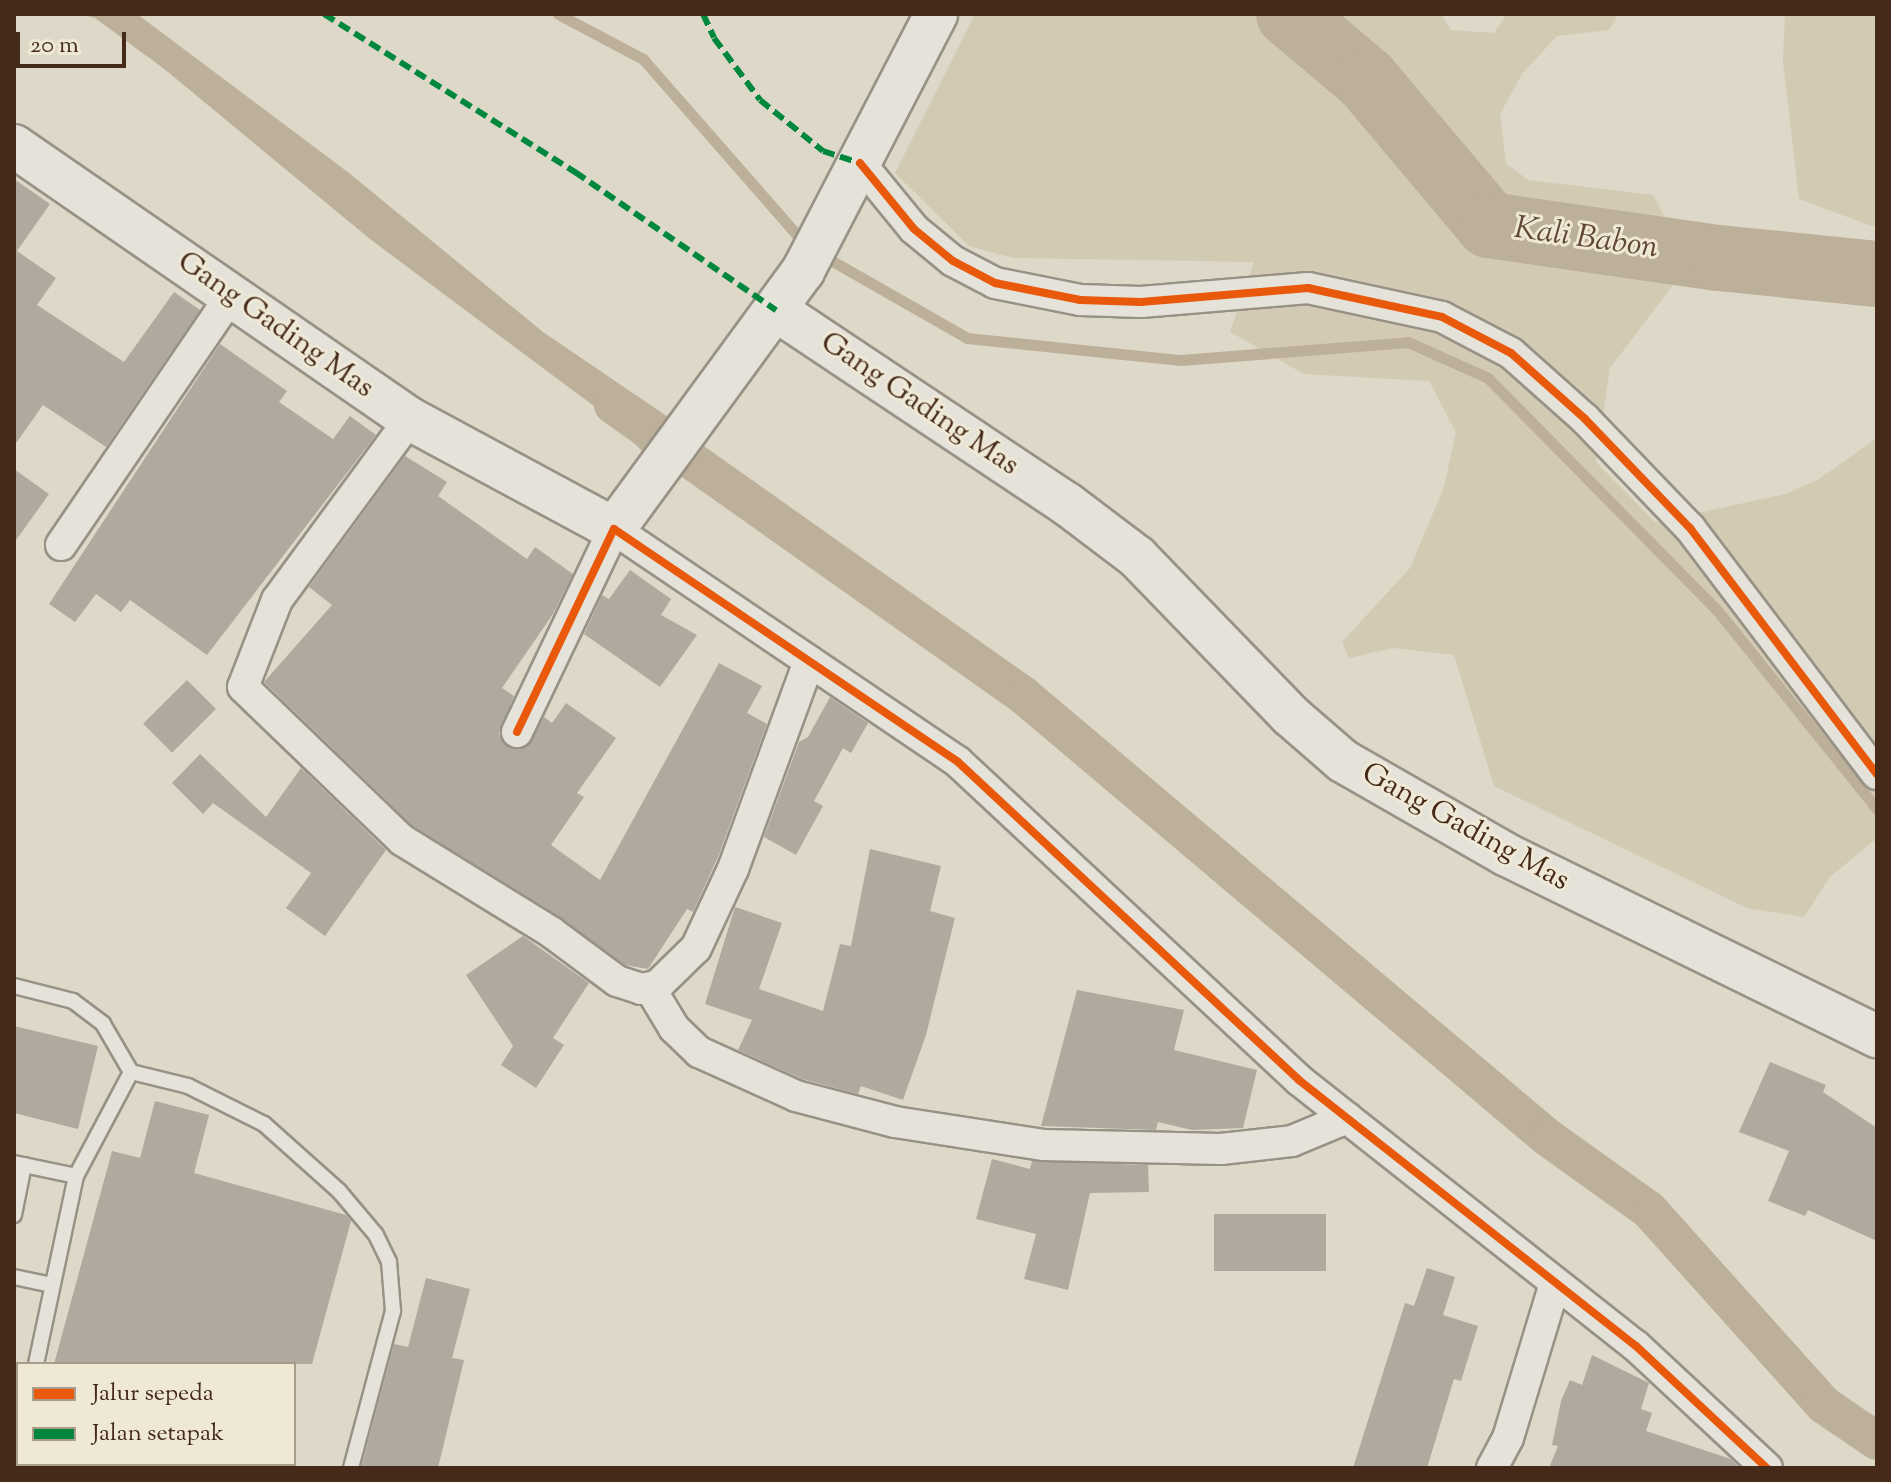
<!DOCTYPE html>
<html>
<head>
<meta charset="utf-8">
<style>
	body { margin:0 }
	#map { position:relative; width:1891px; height:1482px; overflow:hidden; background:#ddd8c7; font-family:"Sorts Mill Goudy",serif }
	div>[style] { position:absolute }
	.green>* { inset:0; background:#d3cab3 }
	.water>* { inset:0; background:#bdb09a }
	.stream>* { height:11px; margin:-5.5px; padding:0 5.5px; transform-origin:5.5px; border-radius:5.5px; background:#bdb09a }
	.canal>* { height:38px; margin:-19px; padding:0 19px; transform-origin:19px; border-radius:19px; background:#bdb09a }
	.river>* { height:66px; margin:-33px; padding:0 33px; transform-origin:33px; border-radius:33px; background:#bdb09a }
	.building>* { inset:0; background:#b0aa9e; transform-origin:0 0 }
	.roads { filter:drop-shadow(2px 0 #989186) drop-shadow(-2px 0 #989186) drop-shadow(0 2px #989186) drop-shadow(0 -2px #989186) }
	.lane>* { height:14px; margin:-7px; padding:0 7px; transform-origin:7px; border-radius:7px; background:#e5e2da }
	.street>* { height:30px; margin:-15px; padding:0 15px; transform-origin:15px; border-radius:15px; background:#e5e2da }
	.secondary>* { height:42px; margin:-21px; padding:0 21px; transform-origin:21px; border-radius:21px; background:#e5e2da }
	.quiet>* { height:6px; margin-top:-3px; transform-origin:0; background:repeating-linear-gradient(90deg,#00873e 0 12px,transparent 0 18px) }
	.cycleway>* { height:8px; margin:-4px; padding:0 4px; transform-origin:4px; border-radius:4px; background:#e8590c }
	span { translate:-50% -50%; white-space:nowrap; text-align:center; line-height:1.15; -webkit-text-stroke:6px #eee8d5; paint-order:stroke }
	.street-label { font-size:30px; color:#452a1a }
	.water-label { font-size:32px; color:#604735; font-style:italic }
	.frame { position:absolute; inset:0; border:16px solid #452a1a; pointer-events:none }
	.legend { position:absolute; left:16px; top:1362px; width:280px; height:104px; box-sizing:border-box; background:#eee8d5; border:2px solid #aa9c8a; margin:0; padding:10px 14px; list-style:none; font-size:24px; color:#452a1a }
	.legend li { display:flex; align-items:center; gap:16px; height:40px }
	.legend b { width:40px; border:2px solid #aa9c8a }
	.scale { position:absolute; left:16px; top:32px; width:110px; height:36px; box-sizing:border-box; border:4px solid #452a1a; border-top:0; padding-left:10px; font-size:24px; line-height:28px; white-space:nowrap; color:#452a1a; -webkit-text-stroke:6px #eee8d5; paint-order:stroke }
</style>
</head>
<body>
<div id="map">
	<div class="green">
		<i style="clip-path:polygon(975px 14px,1441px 14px,1451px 30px,1494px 33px,1507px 14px,1618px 14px,1609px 30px,1557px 36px,1522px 74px,1500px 114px,1506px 163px,1528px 180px,1653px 195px,1669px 225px,1676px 281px,1610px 368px,1596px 462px,1655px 522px,1786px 494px,1819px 479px,1877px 438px,1877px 838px,1830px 877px,1804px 917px,1747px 908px,1494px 786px,1454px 655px,1393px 648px,1349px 658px,1342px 642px,1410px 568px,1444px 487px,1456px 432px,1429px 381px,1304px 374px,1230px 332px,1254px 262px,1013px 258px,969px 246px,895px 173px)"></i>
		<i style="clip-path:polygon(1785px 14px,1877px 14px,1877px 228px,1799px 199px,1783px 62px)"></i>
		<i style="clip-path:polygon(64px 1464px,251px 1464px,255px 1465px,63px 1468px)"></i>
	</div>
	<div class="water">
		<i style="clip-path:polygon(80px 14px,137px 14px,349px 173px,543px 332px,668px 417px,642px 451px,606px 415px,370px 239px,163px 68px,95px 18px)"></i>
	</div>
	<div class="stream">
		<i style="left:558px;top:14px;width:96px;rotate:27.9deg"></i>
		<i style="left:643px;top:59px;width:247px;rotate:48.8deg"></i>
		<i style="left:820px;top:254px;width:169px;rotate:29.7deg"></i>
		<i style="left:967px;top:338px;width:215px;rotate:5.9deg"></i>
		<i style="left:1181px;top:360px;width:228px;rotate:-4.5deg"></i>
		<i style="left:1408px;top:342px;width:88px;rotate:24.2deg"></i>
		<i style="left:1488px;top:378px;width:326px;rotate:45.4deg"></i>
		<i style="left:1717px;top:610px;width:255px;rotate:51.2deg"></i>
	</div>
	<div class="canal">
		<i style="left:613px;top:405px;width:502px;rotate:35.27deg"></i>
		<i style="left:1023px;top:695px;width:686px;rotate:40.15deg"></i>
		<i style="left:1547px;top:1137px;width:125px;rotate:35.6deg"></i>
		<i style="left:1649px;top:1210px;width:262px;rotate:48.1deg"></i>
		<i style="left:1824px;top:1405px;width:64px;rotate:34.2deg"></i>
	</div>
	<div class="river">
		<i style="left:1289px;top:14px;width:101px;rotate:40.2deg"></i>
		<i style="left:1366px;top:79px;width:191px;rotate:49.9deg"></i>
		<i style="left:1489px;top:225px;width:232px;rotate:8.2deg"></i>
		<i style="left:1719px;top:258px;width:159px;rotate:5.8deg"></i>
	</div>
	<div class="building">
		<i style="clip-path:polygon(14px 179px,50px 204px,17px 251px,56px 278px,37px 305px,124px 362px,174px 292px,200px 310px,106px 447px,43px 405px,14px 446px)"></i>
		<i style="clip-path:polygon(220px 344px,287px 391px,279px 402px,333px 439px,350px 416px,376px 435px,207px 655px,130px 600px,121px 612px,96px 594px,75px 622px,49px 604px)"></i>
		<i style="clip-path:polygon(405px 456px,447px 482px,438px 496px,527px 559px,535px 547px,573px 574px,553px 614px,502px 688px,514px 696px,499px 734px,509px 748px,526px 747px,544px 717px,552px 723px,566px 703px,616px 738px,577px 793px,584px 797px,551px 845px,600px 880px,719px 663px,762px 686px,747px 713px,767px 724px,718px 857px,693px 912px,687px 909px,648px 969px,625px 965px,560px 917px,413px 826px,264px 682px,332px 605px,309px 587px)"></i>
		<i style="clip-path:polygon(14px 469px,49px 494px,14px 543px)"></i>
		<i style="clip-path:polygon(630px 570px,671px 599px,661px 615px,697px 635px,660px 687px,584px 634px,602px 595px,609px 599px)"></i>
		<i style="left:187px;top:680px;width:41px;height:62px;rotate:45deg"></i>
		<i style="clip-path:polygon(830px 697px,868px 723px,851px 753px,843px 748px,814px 801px,823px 806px,796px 855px,764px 837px,799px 742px,808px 737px)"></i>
		<i style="clip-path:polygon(200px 754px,266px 817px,301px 768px,386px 850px,325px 936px,286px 908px,311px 873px,213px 803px,203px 814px,172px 783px)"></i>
		<i style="clip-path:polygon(870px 849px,941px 866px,930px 911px,955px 918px,926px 1035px,903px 1100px,861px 1086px,858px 1094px,802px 1079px,738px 1050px,752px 1020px,705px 1004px,735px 907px,782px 923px,759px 989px,823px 1011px,840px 944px,851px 946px)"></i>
		<i style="clip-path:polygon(523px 936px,589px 983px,553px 1038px,564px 1045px,536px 1088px,501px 1065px,513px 1046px,466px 975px)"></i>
		<i style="clip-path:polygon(1077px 990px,1184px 1010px,1174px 1050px,1257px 1070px,1243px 1128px,1192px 1130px,1158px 1122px,1156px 1130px,1041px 1126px)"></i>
		<i style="clip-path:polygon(14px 1026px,98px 1046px,78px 1129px,14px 1113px)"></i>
		<i style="clip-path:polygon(1770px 1062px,1826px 1085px,1823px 1092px,1877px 1128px,1877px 1241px,1808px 1210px,1805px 1216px,1768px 1201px,1789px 1151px,1739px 1132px)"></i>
		<i style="clip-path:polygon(155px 1101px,209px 1115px,194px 1173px,346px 1215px,351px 1221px,312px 1364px,54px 1364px,112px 1151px,140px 1158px)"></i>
		<i style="clip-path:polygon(992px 1159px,1030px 1169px,1032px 1161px,1148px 1165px,1149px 1192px,1090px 1193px,1068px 1290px,1024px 1279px,1036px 1234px,976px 1219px)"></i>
		<i style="left:1214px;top:1214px;width:112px;height:57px"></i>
		<i style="clip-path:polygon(1427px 1268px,1455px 1277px,1443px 1315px,1478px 1326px,1461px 1381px,1454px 1379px,1427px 1468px,1353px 1468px,1405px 1303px,1414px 1306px)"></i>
		<i style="clip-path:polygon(426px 1278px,470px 1289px,452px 1358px,464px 1360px,438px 1468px,361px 1468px,394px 1344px,408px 1347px)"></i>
		<i style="clip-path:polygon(1592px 1355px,1649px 1383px,1641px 1409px,1652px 1413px,1646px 1431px,1731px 1459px,1740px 1468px,1549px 1468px,1558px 1446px,1552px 1445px,1561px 1401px,1570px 1380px,1582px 1385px)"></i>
	</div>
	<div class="roads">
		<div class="lane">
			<i style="left:14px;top:986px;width:61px;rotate:14.3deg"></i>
			<i style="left:73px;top:1001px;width:38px;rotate:37deg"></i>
			<i style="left:103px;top:1024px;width:56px;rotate:59.7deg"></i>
			<i style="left:131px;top:1072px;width:59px;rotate:13.8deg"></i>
			<i style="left:188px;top:1086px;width:85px;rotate:26.6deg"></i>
			<i style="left:264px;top:1124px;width:101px;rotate:41.8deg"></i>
			<i style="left:339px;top:1191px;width:57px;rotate:49.9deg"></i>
			<i style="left:376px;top:1235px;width:30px;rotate:64deg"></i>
			<i style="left:389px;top:1262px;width:49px;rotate:85.3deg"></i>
			<i style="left:393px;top:1311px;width:163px;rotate:105deg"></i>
			<i style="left:14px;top:1163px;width:63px;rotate:11.8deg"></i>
			<i style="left:14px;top:1215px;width:51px;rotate:-78.7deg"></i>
			<i style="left:14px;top:1277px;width:38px;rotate:12deg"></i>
			<i style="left:36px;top:1364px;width:192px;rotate:-78deg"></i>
			<i style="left:76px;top:1176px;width:118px;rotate:-62.1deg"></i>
			<i style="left:14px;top:1406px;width:4px;rotate:-27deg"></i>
		</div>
		<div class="street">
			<i style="left:860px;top:163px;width:85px;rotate:50.7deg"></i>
			<i style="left:914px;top:229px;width:50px;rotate:39.4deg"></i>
			<i style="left:953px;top:261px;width:47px;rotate:27.6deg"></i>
			<i style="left:995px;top:283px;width:87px;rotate:11.3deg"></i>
			<i style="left:1080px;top:300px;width:61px;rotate:1.9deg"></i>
			<i style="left:1141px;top:302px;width:168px;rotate:-4.8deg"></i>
			<i style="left:1308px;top:288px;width:137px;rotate:12.2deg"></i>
			<i style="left:1442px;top:317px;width:78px;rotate:27.6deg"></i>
			<i style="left:1511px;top:353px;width:99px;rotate:41.7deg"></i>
			<i style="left:1585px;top:419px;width:151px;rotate:46.1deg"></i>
			<i style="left:1690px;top:528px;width:309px;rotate:52.8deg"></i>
			<i style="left:410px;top:419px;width:225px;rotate:126.3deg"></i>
			<i style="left:277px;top:600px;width:93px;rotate:111.3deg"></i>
			<i style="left:243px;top:687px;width:221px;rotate:43.9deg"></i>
			<i style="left:402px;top:840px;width:175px;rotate:31.7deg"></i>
			<i style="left:551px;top:932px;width:82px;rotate:36.6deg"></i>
			<i style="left:617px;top:981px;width:25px;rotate:18deg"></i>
			<i style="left:641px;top:989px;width:16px;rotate:-11deg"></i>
			<i style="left:657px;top:986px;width:54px;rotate:-44.3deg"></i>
			<i style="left:696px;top:948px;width:87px;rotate:-64.9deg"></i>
			<i style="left:733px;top:869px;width:221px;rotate:-69.9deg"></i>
			<i style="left:61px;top:545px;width:301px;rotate:-55.7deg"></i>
			<i style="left:517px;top:732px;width:225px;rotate:-64.5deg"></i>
			<i style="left:614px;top:529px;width:415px;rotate:34.1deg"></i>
			<i style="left:958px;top:762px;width:466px;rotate:43deg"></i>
			<i style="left:1299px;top:1080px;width:429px;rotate:38.3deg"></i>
			<i style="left:1636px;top:1346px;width:179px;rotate:43deg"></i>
			<i style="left:650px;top:988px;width:47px;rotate:59deg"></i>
			<i style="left:674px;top:1028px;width:35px;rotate:44deg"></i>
			<i style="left:699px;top:1052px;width:107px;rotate:24.4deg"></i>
			<i style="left:796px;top:1096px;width:102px;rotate:14.7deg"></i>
			<i style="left:895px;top:1122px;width:151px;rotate:8.8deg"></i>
			<i style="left:1044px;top:1145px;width:177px;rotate:1.3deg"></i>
			<i style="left:1221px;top:1149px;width:71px;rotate:-6.4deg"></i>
			<i style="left:1292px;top:1141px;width:60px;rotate:-22.7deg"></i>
			<i style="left:1492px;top:1468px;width:34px;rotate:-62deg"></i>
			<i style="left:1508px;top:1438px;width:162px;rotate:-73.1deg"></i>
		</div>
		<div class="secondary">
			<i style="left:14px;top:146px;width:481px;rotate:34.6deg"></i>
			<i style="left:410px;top:419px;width:232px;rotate:28.3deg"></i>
			<i style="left:614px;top:529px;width:320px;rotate:-53.8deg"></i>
			<i style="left:803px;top:271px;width:289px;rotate:-62.6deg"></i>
			<i style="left:776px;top:310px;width:350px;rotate:33.7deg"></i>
			<i style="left:1067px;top:504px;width:88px;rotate:37.1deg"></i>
			<i style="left:1137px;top:557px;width:220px;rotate:45.9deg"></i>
			<i style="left:1290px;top:715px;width:70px;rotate:41deg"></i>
			<i style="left:1343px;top:761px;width:189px;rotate:29.8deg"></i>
			<i style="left:1507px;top:855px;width:412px;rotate:26.1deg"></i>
		</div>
	</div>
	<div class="quiet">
		<i style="left:324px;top:14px;width:297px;rotate:32.2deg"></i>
		<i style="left:575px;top:172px;width:244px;rotate:34.5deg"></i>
		<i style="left:703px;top:14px;width:26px;rotate:65deg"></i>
		<i style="left:714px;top:38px;width:77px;rotate:53.4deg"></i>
		<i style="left:760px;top:100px;width:81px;rotate:39deg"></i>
		<i style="left:823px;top:151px;width:39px;rotate:18deg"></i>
	</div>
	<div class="cycleway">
		<i style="left:860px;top:163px;width:85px;rotate:50.7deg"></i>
		<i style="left:914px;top:229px;width:50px;rotate:39.4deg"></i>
		<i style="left:953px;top:261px;width:47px;rotate:27.6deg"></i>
		<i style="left:995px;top:283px;width:87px;rotate:11.3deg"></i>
		<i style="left:1080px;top:300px;width:61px;rotate:1.9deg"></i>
		<i style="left:1141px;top:302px;width:168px;rotate:-4.8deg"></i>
		<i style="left:1308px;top:288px;width:137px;rotate:12.2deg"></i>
		<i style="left:1442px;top:317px;width:78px;rotate:27.6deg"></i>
		<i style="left:1511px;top:353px;width:99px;rotate:41.7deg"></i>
		<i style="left:1585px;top:419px;width:151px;rotate:46.1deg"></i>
		<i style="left:1690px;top:528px;width:309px;rotate:52.8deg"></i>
		<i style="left:517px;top:732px;width:225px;rotate:-64.5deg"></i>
		<i style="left:614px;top:529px;width:415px;rotate:34.1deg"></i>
		<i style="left:958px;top:762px;width:466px;rotate:43deg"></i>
		<i style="left:1299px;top:1080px;width:429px;rotate:38.3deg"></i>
		<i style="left:1636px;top:1346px;width:179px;rotate:43deg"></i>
	</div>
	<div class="street-label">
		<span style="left:275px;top:326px;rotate:35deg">Gang Gading Mas</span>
		<span style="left:919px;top:405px;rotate:34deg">Gang Gading Mas</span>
		<span style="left:1465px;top:828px;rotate:29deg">Gang Gading Mas</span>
	</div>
	<div class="water-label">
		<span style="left:1586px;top:239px;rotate:8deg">Kali Babon</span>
	</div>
	<div class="frame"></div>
	<ul class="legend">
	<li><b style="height:10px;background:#e8590c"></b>Jalur sepeda</li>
	<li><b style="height:10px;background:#00873e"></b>Jalan setapak</li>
	</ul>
	<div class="scale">20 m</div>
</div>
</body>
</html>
